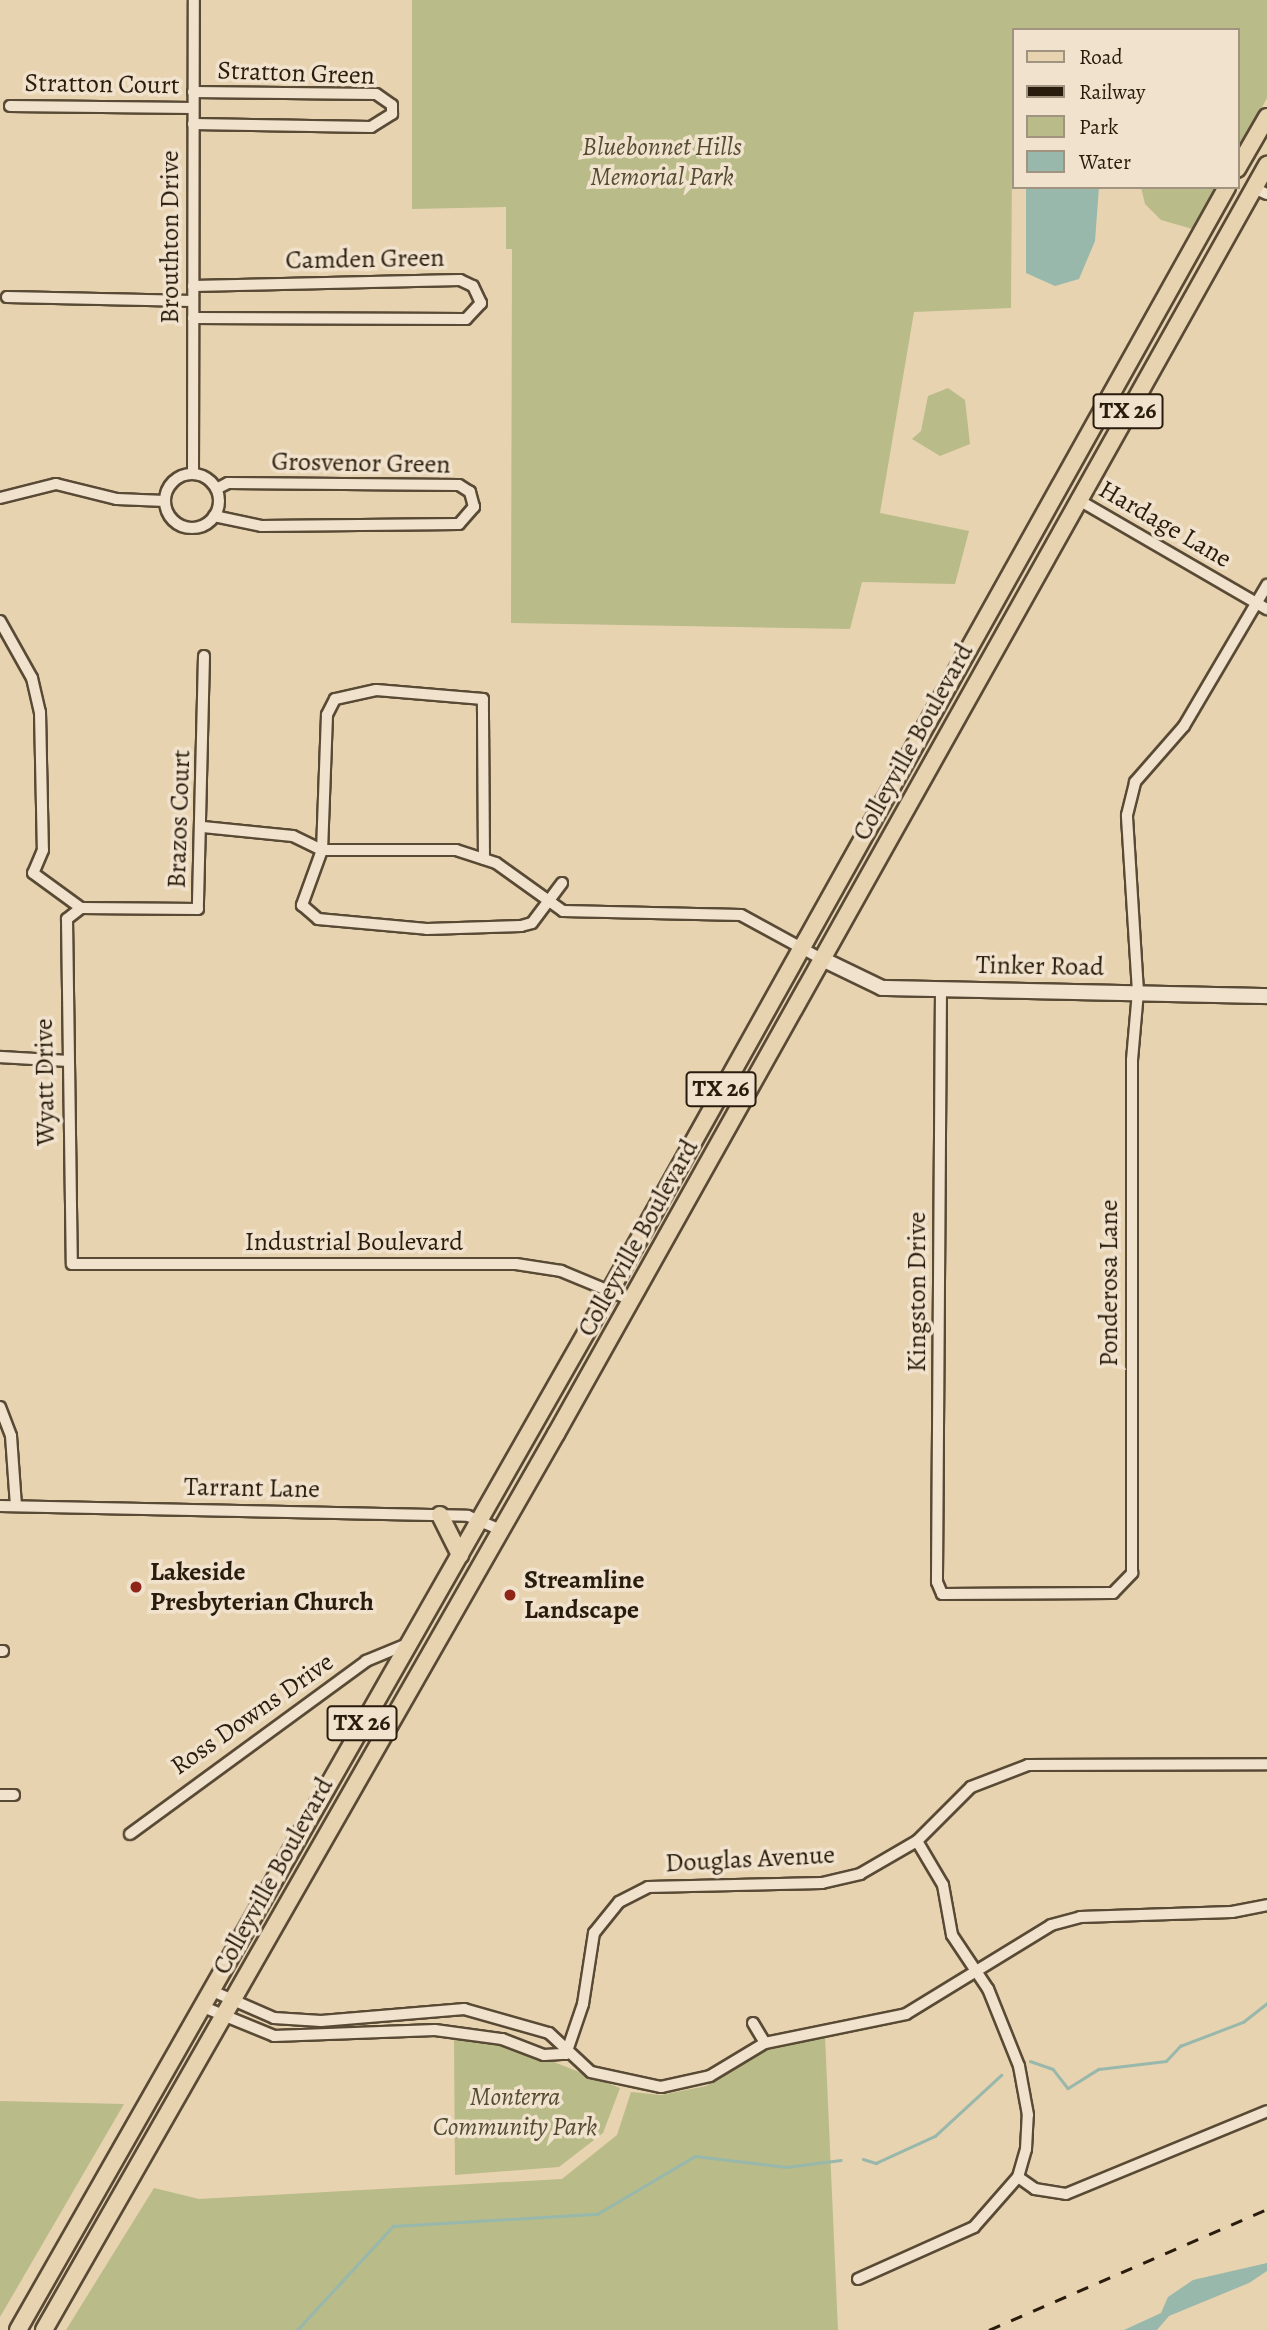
<!DOCTYPE html>
<html>
<head>
<meta charset="utf-8">
<style>
	body { margin:0 }
	#map { position:relative; width:1267px; height:2330px; overflow:hidden; background:#e8d3b1; font-family:Alegreya,serif }
	div>[style] { position:absolute }
	.green>* { inset:0; background:#b9bb89 }
	.water>* { inset:0; background:#97b8ab }
	.stream>* { height:2.5px; margin:-1.25px; padding:0 1.25px; transform-origin:1.25px; border-radius:1.25px; background:#97b8ab }
	.roads { filter:drop-shadow(2px 0 #594a35) drop-shadow(-2px 0 #594a35) drop-shadow(0 2px #594a35) drop-shadow(0 -2px #594a35) }
	.minor>* { height:10px; margin:-5px; padding:0 5px; transform-origin:5px; border-radius:5px; background:#f0e2cc }
	.minor>.ring { margin:-5px; padding:0; box-sizing:content-box; background:none; border:10px solid #f0e2cc; border-radius:50% }
	.secondary>* { height:14px; margin:-7px; padding:0 7px; transform-origin:7px; border-radius:7px; background:#f0e2cc }
	.primary>* { height:16px; margin:-8px; padding:0 8px; transform-origin:8px; border-radius:8px; background:#e8d3b1 }
	.rail>* { height:2.5px; margin-top:-1.25px; transform-origin:0; background:repeating-linear-gradient(90deg,#291c0c 0 12px,transparent 0 24px) }
	.dots>* { width:19px; height:19px; translate:-50% -50%; box-sizing:border-box; border:4px solid #f0e2cc; border-radius:50% }
	span { translate:-50% -50%; white-space:nowrap; text-align:center; line-height:1.15; -webkit-text-stroke:7px #f0e2cc; paint-order:stroke }
	.shield-label span { padding:2px 5px; background:#f0e2cc; border:2px solid; border-radius:5px; -webkit-text-stroke-width:0 }
	.shield-label { font-size:24px; color:#291c0c; font-weight:700 }
	.street-label { font-size:26px; color:#291c0c }
	.park-label { font-size:26px; color:#544c32; font-style:italic }
	.poi-label { font-size:26px; color:#291c0c; font-weight:700 }
	.left { translate:0 -50%; text-align:left }
	.legend { position:absolute; left:1012px; top:28px; width:228px; height:161px; box-sizing:border-box; background:#f0e2cc; border:2px solid #a0937f; margin:0; padding:9px 12px; list-style:none; font-size:21px; color:#291c0c }
	.legend li { display:flex; align-items:center; gap:14px; height:35px }
	.legend b { width:35px; border:2px solid #a0937f }
</style>
</head>
<body>
<div id="map">
	<div class="green">
		<i style="clip-path:polygon(412px 0,1267px 0,1267px 98px,1237px 153px,1237px 30px,1013px 30px,1011px 308px,914px 312px,880px 513px,969px 531px,955px 584px,862px 582px,850px 629px,511px 623px,512px 249px,506px 249px,506px 207px,412px 209px)"></i>
		<i style="clip-path:polygon(1141px 187px,1219px 187px,1196px 230px,1161px 220px,1145px 204px)"></i>
		<i style="clip-path:polygon(948px 388px,965px 400px,970px 444px,940px 456px,912px 439px,921px 431px,928px 396px)"></i>
		<i style="clip-path:polygon(454px 2036px,503px 2042px,620px 2088px,603px 2133px,559px 2167px,455px 2175px)"></i>
		<i style="clip-path:polygon(825px 2036px,838px 2330px,66px 2330px,154px 2188px,199px 2199px,562px 2179px,617px 2135px,631px 2092px,661px 2095px,706px 2086px,764px 2051px)"></i>
		<i style="clip-path:polygon(0 2101px,124px 2104px,0 2317px)"></i>
	</div>
	<div class="water">
		<i style="clip-path:polygon(1026px 187px,1099px 187px,1095px 241px,1079px 279px,1055px 286px,1026px 273px)"></i>
		<i style="clip-path:polygon(1267px 2263px,1267px 2271px,1249px 2283px,1169px 2316px,1157px 2330px,1124px 2330px,1161px 2313px,1168px 2297px,1193px 2280px)"></i>
	</div>
	<div class="stream">
		<i style="left:1030px;top:2061px;width:24px;rotate:19deg"></i>
		<i style="left:1053px;top:2069px;width:24px;rotate:52deg"></i>
		<i style="left:1068px;top:2088px;width:36px;rotate:-32deg"></i>
		<i style="left:1099px;top:2069px;width:67px;rotate:-6.8deg"></i>
		<i style="left:1166px;top:2061px;width:21px;rotate:-47deg"></i>
		<i style="left:1180px;top:2046px;width:67px;rotate:-20.9deg"></i>
		<i style="left:1243px;top:2022px;width:31px;rotate:-38deg"></i>
		<i style="left:863px;top:2159px;width:14px;rotate:17deg"></i>
		<i style="left:876px;top:2163px;width:65px;rotate:-24.6deg"></i>
		<i style="left:935px;top:2136px;width:90px;rotate:-42.7deg"></i>
		<i style="left:297px;top:2330px;width:142px;rotate:-47.3deg"></i>
		<i style="left:393px;top:2226px;width:204px;rotate:-3.4deg"></i>
		<i style="left:597px;top:2214px;width:114px;rotate:-30.6deg"></i>
		<i style="left:695px;top:2156px;width:92px;rotate:6.9deg"></i>
		<i style="left:786px;top:2167px;width:55px;rotate:-7.3deg"></i>
	</div>
	<div class="roads">
		<div class="minor">
			<i style="left:10px;top:106px;width:183px;rotate:0.6deg"></i>
			<i style="left:193px;top:124px;width:178px;rotate:1deg"></i>
			<i style="left:371px;top:127px;width:25px;rotate:-32deg"></i>
			<i style="left:392px;top:114px;width:9px;rotate:-90deg"></i>
			<i style="left:392px;top:105px;width:19px;rotate:-145deg"></i>
			<i style="left:376px;top:94px;width:183px;rotate:-179.4deg"></i>
			<i style="left:1254px;top:188px;width:14px;rotate:25deg"></i>
			<i style="left:193px;top:286px;width:267px;rotate:-1.3deg"></i>
			<i style="left:460px;top:280px;width:14px;rotate:25deg"></i>
			<i style="left:473px;top:286px;width:19px;rotate:65deg"></i>
			<i style="left:481px;top:303px;width:22px;rotate:133deg"></i>
			<i style="left:466px;top:319px;width:273px;rotate:-179.8deg"></i>
			<i style="left:7px;top:297px;width:186px;rotate:1.2deg"></i>
			<i style="left:193px;top:474px;width:474px;rotate:-89.9deg"></i>
			<i class="ring" style="left:165px;top:474px;width:44px;height:44px"></i>
			<i style="left:0;top:498px;width:58px;rotate:-14deg"></i>
			<i style="left:56px;top:484px;width:63px;rotate:13.8deg"></i>
			<i style="left:117px;top:499px;width:48px;rotate:2.4deg"></i>
			<i style="left:1077px;top:499px;width:220px;rotate:30.1deg"></i>
			<i style="left:214px;top:516px;width:48px;rotate:12deg"></i>
			<i style="left:261px;top:526px;width:198px;rotate:-0.6deg"></i>
			<i style="left:459px;top:524px;width:23px;rotate:-49deg"></i>
			<i style="left:474px;top:507px;width:16px;rotate:-105deg"></i>
			<i style="left:470px;top:492px;width:13px;rotate:-148deg"></i>
			<i style="left:459px;top:485px;width:231px;rotate:-179.5deg"></i>
			<i style="left:228px;top:483px;width:13px;rotate:153deg"></i>
			<i style="left:0;top:621px;width:65px;rotate:60.7deg"></i>
			<i style="left:32px;top:678px;width:35px;rotate:77deg"></i>
			<i style="left:40px;top:712px;width:138px;rotate:88.8deg"></i>
			<i style="left:43px;top:850px;width:25px;rotate:113deg"></i>
			<i style="left:33px;top:873px;width:59px;rotate:36.1deg"></i>
			<i style="left:204px;top:656px;width:253px;rotate:91.4deg"></i>
			<i style="left:198px;top:909px;width:117px;rotate:-179.5deg"></i>
			<i style="left:81px;top:908px;width:18px;rotate:142deg"></i>
			<i style="left:67px;top:919px;width:345px;rotate:89.2deg"></i>
			<i style="left:72px;top:1264px;width:444px"></i>
			<i style="left:516px;top:1264px;width:46px;rotate:8.8deg"></i>
			<i style="left:561px;top:1271px;width:76px;rotate:22.5deg"></i>
			<i style="left:203px;top:827px;width:90px;rotate:5.7deg"></i>
			<i style="left:293px;top:836px;width:32px;rotate:26deg"></i>
			<i style="left:322px;top:850px;width:134px"></i>
			<i style="left:456px;top:850px;width:42px;rotate:18deg"></i>
			<i style="left:496px;top:863px;width:82px;rotate:35.6deg"></i>
			<i style="left:563px;top:911px;width:178px;rotate:1.3deg"></i>
			<i style="left:741px;top:915px;width:90px;rotate:28.6deg"></i>
			<i style="left:484px;top:859px;width:160px;rotate:-90.4deg"></i>
			<i style="left:483px;top:699px;width:107px;rotate:-175.2deg"></i>
			<i style="left:376px;top:690px;width:42px;rotate:167.6deg"></i>
			<i style="left:335px;top:699px;width:18px;rotate:117deg"></i>
			<i style="left:327px;top:715px;width:135px;rotate:92.1deg"></i>
			<i style="left:322px;top:850px;width:59px;rotate:110deg"></i>
			<i style="left:302px;top:905px;width:21px;rotate:41deg"></i>
			<i style="left:318px;top:919px;width:109px;rotate:5.2deg"></i>
			<i style="left:427px;top:929px;width:94px;rotate:-1.8deg"></i>
			<i style="left:521px;top:926px;width:11px;rotate:-15deg"></i>
			<i style="left:532px;top:923px;width:50px;rotate:-53.1deg"></i>
			<i style="left:941px;top:989px;width:593px;rotate:90.39deg"></i>
			<i style="left:937px;top:1582px;width:13px;rotate:67deg"></i>
			<i style="left:942px;top:1594px;width:171px;rotate:-0.3deg"></i>
			<i style="left:1113px;top:1593px;width:28px;rotate:-46deg"></i>
			<i style="left:1132px;top:1573px;width:513px;rotate:-90deg"></i>
			<i style="left:1132px;top:1060px;width:68px;rotate:-85deg"></i>
			<i style="left:1138px;top:992px;width:177px;rotate:-93.6deg"></i>
			<i style="left:1127px;top:815px;width:34px;rotate:-76deg"></i>
			<i style="left:1135px;top:782px;width:74px;rotate:-48.8deg"></i>
			<i style="left:1184px;top:726px;width:164px;rotate:-59.5deg"></i>
			<i style="left:0;top:1057px;width:68px;rotate:3.4deg"></i>
			<i style="left:0;top:1407px;width:31px;rotate:69deg"></i>
			<i style="left:11px;top:1436px;width:70px;rotate:85.9deg"></i>
			<i style="left:0;top:1506px;width:468px;rotate:1.2deg"></i>
			<i style="left:468px;top:1516px;width:36px;rotate:23deg"></i>
			<i style="left:0;top:1651px;width:3px"></i>
			<i style="left:0;top:1795px;width:14px"></i>
			<i style="left:130px;top:1834px;width:293px;rotate:-36.2deg"></i>
			<i style="left:366px;top:1661px;width:44px;rotate:-22.5deg"></i>
			<i style="left:210px;top:1990px;width:70px;rotate:23.6deg"></i>
			<i style="left:274px;top:2018px;width:47px;rotate:3.7deg"></i>
			<i style="left:321px;top:2021px;width:144px;rotate:-4.8deg"></i>
			<i style="left:464px;top:2009px;width:88px;rotate:15.8deg"></i>
			<i style="left:549px;top:2033px;width:57px;rotate:42.9deg"></i>
			<i style="left:591px;top:2072px;width:72px;rotate:12.1deg"></i>
			<i style="left:661px;top:2087px;width:50px;rotate:-12.7deg"></i>
			<i style="left:710px;top:2076px;width:64px;rotate:-31deg"></i>
			<i style="left:765px;top:2043px;width:144px;rotate:-11.6deg"></i>
			<i style="left:906px;top:2014px;width:170px;rotate:-31.5deg"></i>
			<i style="left:1051px;top:1925px;width:30px;rotate:-15deg"></i>
			<i style="left:1080px;top:1917px;width:152px;rotate:-1.9deg"></i>
			<i style="left:1232px;top:1912px;width:36px;rotate:-11deg"></i>
			<i style="left:201px;top:2006px;width:79px;rotate:22.3deg"></i>
			<i style="left:274px;top:2036px;width:161px;rotate:-2.1deg"></i>
			<i style="left:435px;top:2030px;width:68px;rotate:7.7deg"></i>
			<i style="left:502px;top:2039px;width:45px;rotate:20.9deg"></i>
			<i style="left:544px;top:2055px;width:22px;rotate:-3deg"></i>
			<i style="left:753px;top:2023px;width:23px;rotate:59deg"></i>
			<i style="left:566px;top:2054px;width:53px;rotate:-71.2deg"></i>
			<i style="left:583px;top:2004px;width:72px;rotate:-81.2deg"></i>
			<i style="left:594px;top:1933px;width:40px;rotate:-51deg"></i>
			<i style="left:619px;top:1902px;width:33px;rotate:-27deg"></i>
			<i style="left:648px;top:1887px;width:174px;rotate:-1.3deg"></i>
			<i style="left:822px;top:1883px;width:39px;rotate:-13deg"></i>
			<i style="left:860px;top:1874px;width:66px;rotate:-30.1deg"></i>
			<i style="left:917px;top:1841px;width:76px;rotate:-45deg"></i>
			<i style="left:971px;top:1787px;width:61px;rotate:-21.1deg"></i>
			<i style="left:1028px;top:1765px;width:239px;rotate:-0.2deg"></i>
			<i style="left:1018px;top:2177px;width:21px;rotate:35deg"></i>
			<i style="left:1035px;top:2189px;width:31px;rotate:9deg"></i>
			<i style="left:1066px;top:2194px;width:217px;rotate:-22.4deg"></i>
			<i style="left:858px;top:2279px;width:127px;rotate:-24.1deg"></i>
			<i style="left:974px;top:2227px;width:67px;rotate:-48.7deg"></i>
			<i style="left:1018px;top:2177px;width:29px;rotate:-74deg"></i>
			<i style="left:1026px;top:2149px;width:34px;rotate:-87deg"></i>
			<i style="left:1028px;top:2115px;width:50px;rotate:-100.4deg"></i>
			<i style="left:1019px;top:2066px;width:83px;rotate:-111.9deg"></i>
			<i style="left:988px;top:1989px;width:65px;rotate:-123.7deg"></i>
			<i style="left:952px;top:1935px;width:51px;rotate:-100.2deg"></i>
			<i style="left:943px;top:1885px;width:51px;rotate:-120.6deg"></i>
		</div>
		<div class="secondary">
			<i style="left:820px;top:958px;width:69px;rotate:25.8deg"></i>
			<i style="left:882px;top:988px;width:385px;rotate:1.2deg"></i>
		</div>
		<div class="primary">
			<i style="left:1237px;top:169px;width:60px;rotate:-60deg"></i>
			<i style="left:440px;top:1515px;width:45px;rotate:63.4deg"></i>
			<i style="left:18px;top:2330px;width:1196px;rotate:-60.33deg"></i>
			<i style="left:610px;top:1291px;width:1265px;rotate:-60.8deg"></i>
			<i style="left:44px;top:2330px;width:1032px;rotate:-60.26deg"></i>
			<i style="left:556px;top:1434px;width:1455px;rotate:-60.74deg"></i>
		</div>
	</div>
	<div class="rail">
		<i style="left:989px;top:2330px;width:303px;rotate:-23.5deg"></i>
	</div>
	<div class="dots">
		<i style="left:136px;top:1587px;background:#8f2418"></i>
		<i style="left:510px;top:1595px;background:#8f2418"></i>
	</div>
	<div class="shield-label">
		<span style="left:1128px;top:411px">TX 26</span>
		<span style="left:721px;top:1089px">TX 26</span>
		<span style="left:362px;top:1723px">TX 26</span>
	</div>
	<div class="street-label">
		<span style="left:296px;top:73px;rotate:2deg">Stratton Green</span>
		<span style="left:102px;top:84px;rotate:1deg">Stratton Court</span>
		<span style="left:170px;top:237px;rotate:-90deg">Brouthton Drive</span>
		<span style="left:365px;top:259px;rotate:-1deg">Camden Green</span>
		<span style="left:361px;top:463px;rotate:1deg">Grosvenor Green</span>
		<span style="left:1165px;top:524px;rotate:30deg">Hardage Lane</span>
		<span style="left:913px;top:742px;rotate:-61deg">Colleyville Boulevard</span>
		<span style="left:179px;top:819px;rotate:-88deg">Brazos Court</span>
		<span style="left:1040px;top:966px;rotate:1deg">Tinker Road</span>
		<span style="left:45px;top:1082px;rotate:-91deg">Wyatt Drive</span>
		<span style="left:638px;top:1238px;rotate:-61deg">Colleyville Boulevard</span>
		<span style="left:354px;top:1242px">Industrial Boulevard</span>
		<span style="left:1109px;top:1283px;rotate:-90deg">Ponderosa Lane</span>
		<span style="left:917px;top:1292px;rotate:-90deg">Kingston Drive</span>
		<span style="left:252px;top:1488px;rotate:1deg">Tarrant Lane</span>
		<span style="left:252px;top:1714px;rotate:-35deg">Ross Downs Drive</span>
		<span style="left:750px;top:1859px;rotate:-3deg">Douglas Avenue</span>
		<span style="left:273px;top:1876px;rotate:-61deg">Colleyville Boulevard</span>
	</div>
	<div class="park-label">
		<span style="left:662px;top:162px">Bluebonnet Hills<br>Memorial Park</span>
		<span style="left:515px;top:2112px">Monterra<br>Community Park</span>
	</div>
	<div class="poi-label">
		<span class="left" style="left:150px;top:1587px">Lakeside<br>Presbyterian Church</span>
		<span class="left" style="left:524px;top:1595px">Streamline<br>Landscape</span>
	</div>
	<ul class="legend">
	<li><b style="height:9px;background:#e8d3b1"></b>Road</li>
	<li><b style="height:9px;background:#291c0c"></b>Railway</li>
	<li><b style="height:19px;background:#b9bb89"></b>Park</li>
	<li><b style="height:19px;background:#97b8ab"></b>Water</li>
	</ul>
</div>
</body>
</html>
